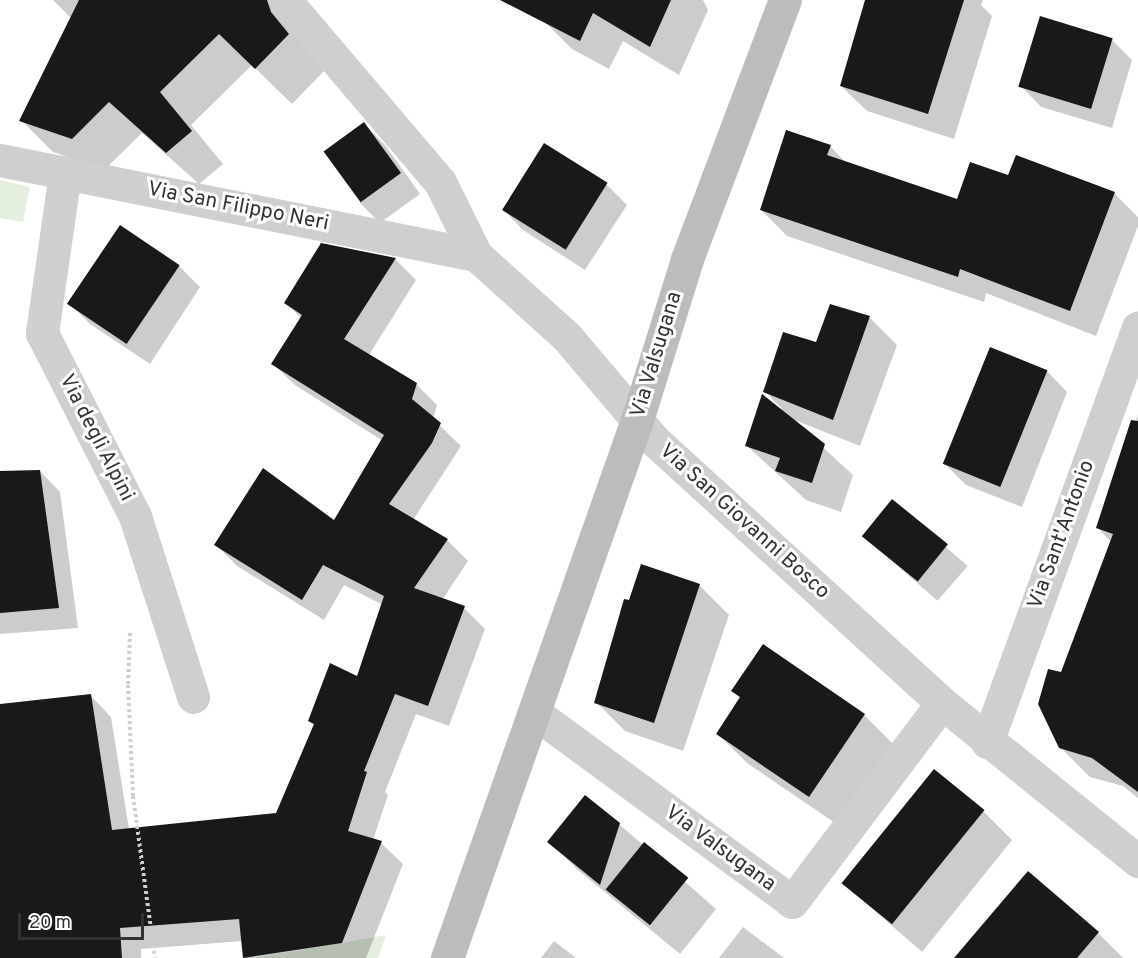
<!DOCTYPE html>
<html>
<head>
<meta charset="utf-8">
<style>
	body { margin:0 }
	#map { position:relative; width:1138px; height:958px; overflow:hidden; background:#fff; font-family:Overpass,sans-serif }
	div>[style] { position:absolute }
	.green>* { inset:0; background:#e5efdf }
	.shadow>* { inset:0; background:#0003; transform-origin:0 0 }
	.building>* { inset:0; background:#191919; transform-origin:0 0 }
	.path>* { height:4px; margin-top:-2px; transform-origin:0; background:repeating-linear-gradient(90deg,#cfcfcf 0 3px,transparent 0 6px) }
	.minor>* { height:33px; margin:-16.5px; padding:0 16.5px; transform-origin:16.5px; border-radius:16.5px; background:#cfcfcf }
	.secondary>* { height:33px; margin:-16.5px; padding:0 16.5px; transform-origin:16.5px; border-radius:16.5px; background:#bcbcbc }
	span { translate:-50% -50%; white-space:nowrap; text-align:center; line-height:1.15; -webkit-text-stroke:6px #fff; paint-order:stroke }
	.street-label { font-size:21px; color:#323232 }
	.scale { position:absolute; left:18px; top:913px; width:126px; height:27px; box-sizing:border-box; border:3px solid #323232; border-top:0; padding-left:8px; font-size:18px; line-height:21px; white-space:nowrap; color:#323232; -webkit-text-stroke:4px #fff; paint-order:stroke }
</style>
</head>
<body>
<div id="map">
	<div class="green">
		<i style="clip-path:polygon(0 180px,30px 187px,23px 222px,0 218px)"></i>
		<i style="clip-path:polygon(386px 935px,378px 958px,254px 958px,342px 943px)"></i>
	</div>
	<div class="shadow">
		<i style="clip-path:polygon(53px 0,269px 0,324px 71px,292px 104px,252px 65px,191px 125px,223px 164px,199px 184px,142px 133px,104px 170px,53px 152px,21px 120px,71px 18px)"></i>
		<i style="clip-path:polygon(552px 0,703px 0,708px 10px,679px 75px,623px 41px,609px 69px,572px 49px,543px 20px)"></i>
		<i style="clip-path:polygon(867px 0,983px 0,981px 5px,992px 16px,954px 139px,867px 111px,841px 86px)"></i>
		<i style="clip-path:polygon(1112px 40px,1132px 60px,1112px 128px,1041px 107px,1021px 86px)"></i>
		<i style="clip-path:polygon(364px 124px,385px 145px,420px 194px,380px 223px,360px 203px)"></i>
		<i style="clip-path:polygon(544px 145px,606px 184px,627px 205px,585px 270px,523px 230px,503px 209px)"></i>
		<i style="clip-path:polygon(830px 146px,847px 164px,958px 201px,1009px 177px,1016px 157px,1115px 194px,1138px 217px,1138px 226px,1096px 336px,986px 293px,984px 302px,787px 236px,761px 210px)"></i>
		<i style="clip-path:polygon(395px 259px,416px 280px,369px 355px,416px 384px,437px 405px,433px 419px,461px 446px,413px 520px,447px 540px,468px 561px,442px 600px,464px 608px,485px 629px,449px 726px,416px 714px,385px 792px,388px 795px,373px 840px,381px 843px,403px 864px,366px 958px,244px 958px,242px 941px,141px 949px,141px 958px,0 958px,0 706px,90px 695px,111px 717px,129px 829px,277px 814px,315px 726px,310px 721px,358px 678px,383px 605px,344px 585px,324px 620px,237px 566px,216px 545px,335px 522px,383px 441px,295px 385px,273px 364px,302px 319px,286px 303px)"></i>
		<i style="clip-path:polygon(179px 266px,200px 287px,150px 364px,90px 324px,70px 304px)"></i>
		<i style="clip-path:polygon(831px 305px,870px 318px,897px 345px,860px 446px,792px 419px,853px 475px,841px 512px,806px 500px,746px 445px,782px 409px,765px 391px,817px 344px)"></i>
		<i style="clip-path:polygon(1047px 371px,1067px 392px,1022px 507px,966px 485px,945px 464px)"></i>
		<i style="clip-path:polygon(1138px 415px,1138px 798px,1123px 786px,1090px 777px,1060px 747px,1062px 674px,1111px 542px,1098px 528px)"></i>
		<i style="clip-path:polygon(40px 471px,60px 492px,78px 628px,0 634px,0 472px)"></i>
		<i style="left:893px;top:501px;width:99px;height:46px;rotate:41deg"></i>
		<i style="clip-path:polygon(642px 566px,700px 586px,729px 615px,683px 751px,625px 731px,596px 702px)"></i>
		<i style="clip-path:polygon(733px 691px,864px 715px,893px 744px,838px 825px,747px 763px,718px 734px,741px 699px)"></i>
		<i style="clip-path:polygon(983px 811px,1012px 840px,922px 952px,843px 883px)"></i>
		<i style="clip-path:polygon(619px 824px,716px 909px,680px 954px,578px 870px,549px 841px)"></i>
		<i style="clip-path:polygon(1028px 873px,1098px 933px,1123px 958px,956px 958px)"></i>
		<i style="clip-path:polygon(743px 927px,784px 958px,719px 958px)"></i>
		<i style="clip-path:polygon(554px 941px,576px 958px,541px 958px)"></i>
	</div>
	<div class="building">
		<i style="clip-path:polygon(79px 0,267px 0,271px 12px,289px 34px,255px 69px,219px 34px,160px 92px,192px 131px,166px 153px,109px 102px,72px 139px,19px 121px)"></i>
		<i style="clip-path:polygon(500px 0,671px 0,650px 47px,593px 13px,580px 41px)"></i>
		<i style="clip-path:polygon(865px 0,964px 0,928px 114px,840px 86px)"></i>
		<i style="left:1040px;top:16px;width:76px;height:74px;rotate:17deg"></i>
		<i style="left:364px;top:122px;width:63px;height:50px;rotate:54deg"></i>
		<i style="clip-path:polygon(786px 130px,831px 145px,827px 155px,957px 199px,970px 162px,1008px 175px,1016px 155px,1115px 192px,1070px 311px,960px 269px,958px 277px,760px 210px)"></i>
		<i style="left:544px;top:143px;width:75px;height:79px;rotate:32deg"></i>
		<i style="left:120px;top:225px;width:72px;height:95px;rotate:34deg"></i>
		<i style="clip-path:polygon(321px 243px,396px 258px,344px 339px,417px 383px,412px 399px,441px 423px,432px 443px,389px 504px,448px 539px,414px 588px,465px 606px,428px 706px,395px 694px,364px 771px,367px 772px,348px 831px,382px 841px,342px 943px,243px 958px,239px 919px,120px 928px,122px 958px,0 958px,0 704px,91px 694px,112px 830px,276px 813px,314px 724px,308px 721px,330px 663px,357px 676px,384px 596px,323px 565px,302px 600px,214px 545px,263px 468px,334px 520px,384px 435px,271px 364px,302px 315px,284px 303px)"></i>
		<i style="clip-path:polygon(830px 304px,870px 316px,833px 420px,763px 392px,783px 332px,816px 342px)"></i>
		<i style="left:990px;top:347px;width:62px;height:126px;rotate:22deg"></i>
		<i style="clip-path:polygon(762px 394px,825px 444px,812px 483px,775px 471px,780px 458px,745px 446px)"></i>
		<i style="clip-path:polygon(1131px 420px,1138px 421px,1138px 792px,1092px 758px,1059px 748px,1038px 704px,1048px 669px,1061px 672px,1113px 534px,1096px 528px)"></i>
		<i style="clip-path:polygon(40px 470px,59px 608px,0 613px,0 471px)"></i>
		<i style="left:892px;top:499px;width:72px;height:48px;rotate:39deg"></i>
		<i style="clip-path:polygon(641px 564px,700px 584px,654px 723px,594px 703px,624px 599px,629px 600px)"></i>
		<i style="clip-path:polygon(763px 644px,865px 714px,809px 797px,716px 734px,740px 697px,731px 691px)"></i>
		<i style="left:934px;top:769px;width:65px;height:147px;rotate:39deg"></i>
		<i style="clip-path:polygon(585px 795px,620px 823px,600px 885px,547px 842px)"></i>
		<i style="left:644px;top:842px;width:57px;height:61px;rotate:39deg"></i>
		<i style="clip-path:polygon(1028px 871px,1099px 932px,1077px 958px,954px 958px)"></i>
	</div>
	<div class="path">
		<i style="left:130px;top:633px;width:52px;rotate:92.2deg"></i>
		<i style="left:128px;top:685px;width:111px;rotate:87.4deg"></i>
		<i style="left:133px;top:796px;width:163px;rotate:82.3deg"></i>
	</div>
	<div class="minor">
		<i style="left:285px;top:0;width:239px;rotate:49.6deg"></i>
		<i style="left:440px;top:182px;width:81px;rotate:63.7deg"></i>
		<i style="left:476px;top:255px;width:122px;rotate:42deg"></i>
		<i style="left:567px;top:337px;width:136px;rotate:49.8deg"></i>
		<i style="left:655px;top:441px;width:389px;rotate:42.4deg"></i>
		<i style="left:942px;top:703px;width:252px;rotate:38.9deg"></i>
		<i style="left:0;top:160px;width:485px;rotate:11.3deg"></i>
		<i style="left:65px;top:173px;width:162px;rotate:98.2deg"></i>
		<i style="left:42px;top:333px;width:205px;rotate:63.1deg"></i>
		<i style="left:135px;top:516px;width:190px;rotate:72.2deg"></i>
		<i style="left:535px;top:713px;width:319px;rotate:36.3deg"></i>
		<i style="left:792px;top:902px;width:249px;rotate:-53deg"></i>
		<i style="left:987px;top:742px;width:441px;rotate:-70deg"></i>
	</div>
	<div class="secondary">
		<i style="left:447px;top:958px;width:571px;rotate:-70.55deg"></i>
		<i style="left:637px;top:420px;width:169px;rotate:-72.7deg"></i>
		<i style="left:687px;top:259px;width:277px;rotate:-69.3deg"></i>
	</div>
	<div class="street-label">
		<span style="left:238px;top:207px;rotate:11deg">Via San Filippo Neri</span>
		<span style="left:657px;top:355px;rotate:-73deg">Via Valsugana</span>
		<span style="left:96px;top:438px;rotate:63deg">Via degli Alpini</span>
		<span style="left:744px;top:522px;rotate:42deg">Via San Giovanni Bosco</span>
		<span style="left:1062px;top:535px;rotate:-70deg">Via Sant'Antonio</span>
		<span style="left:720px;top:849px;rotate:36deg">Via Valsugana</span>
	</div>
	<div class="scale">20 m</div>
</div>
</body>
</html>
